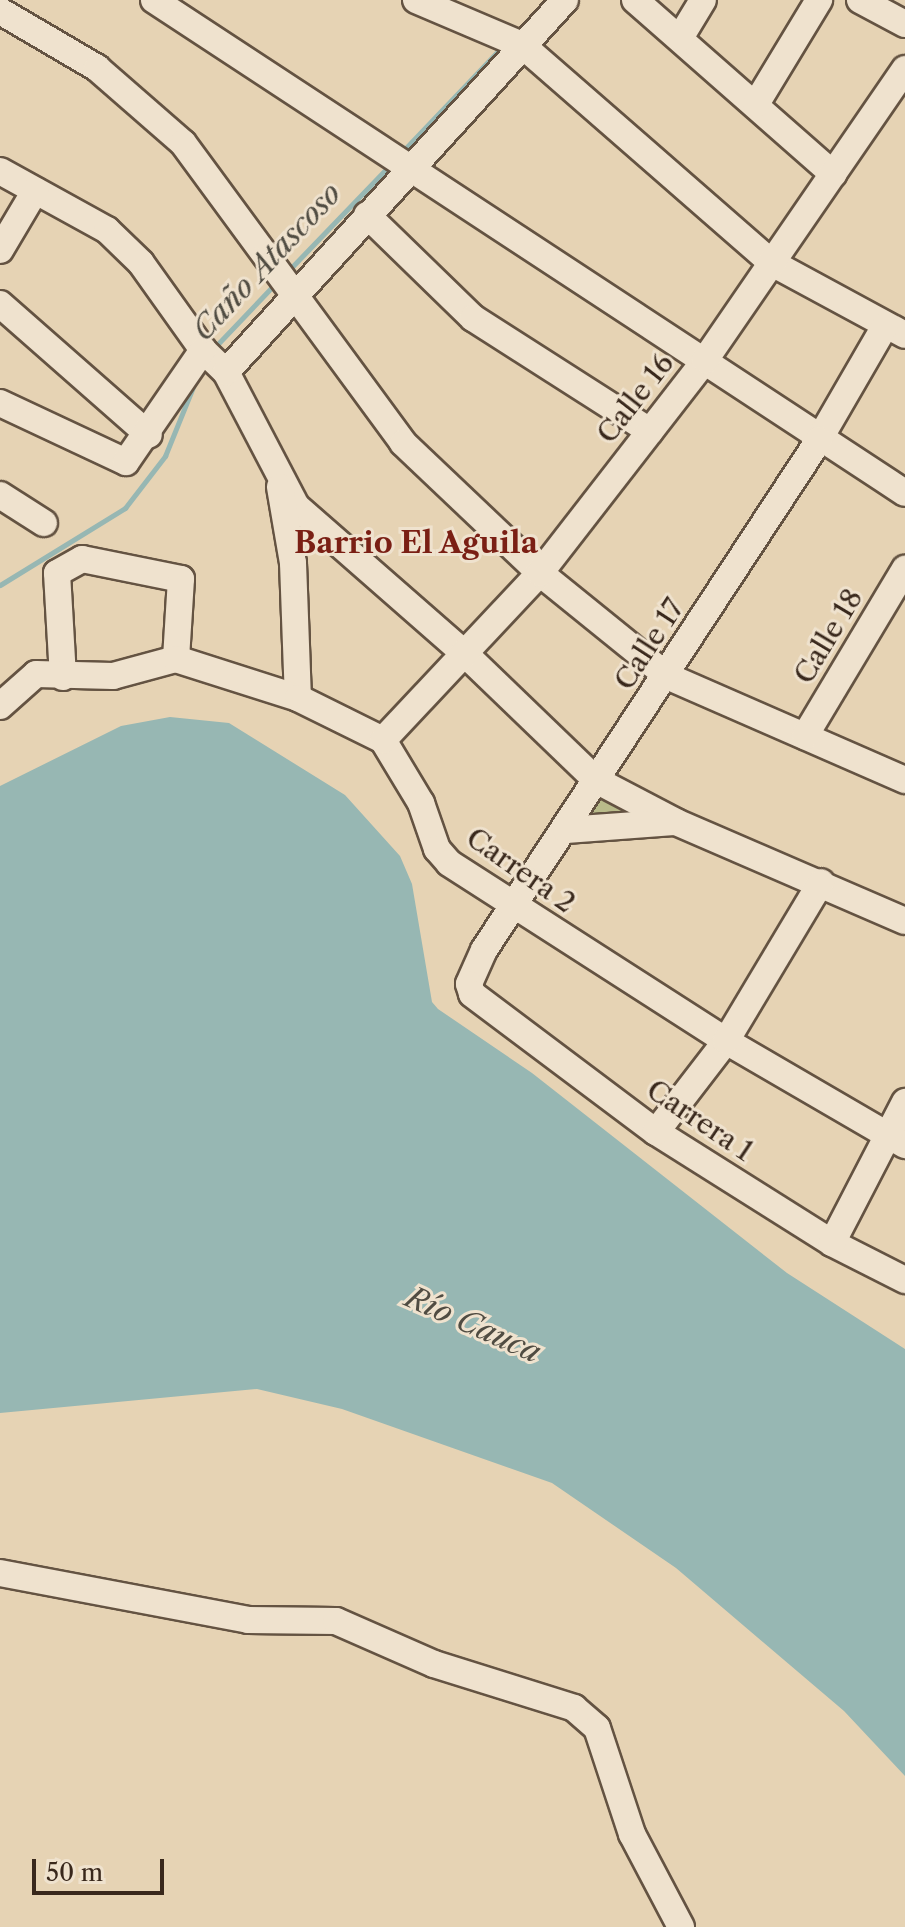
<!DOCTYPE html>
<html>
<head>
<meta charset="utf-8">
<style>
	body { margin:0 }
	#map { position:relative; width:905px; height:1927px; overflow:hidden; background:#e6d3b4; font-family:"Libre Caslon Text",serif }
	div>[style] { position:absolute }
	.green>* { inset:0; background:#b9bb8a }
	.water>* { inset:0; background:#97b7b3 }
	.stream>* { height:5px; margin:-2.5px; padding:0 2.5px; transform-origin:2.5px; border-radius:2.5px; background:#97b7b3 }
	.roads { filter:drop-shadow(2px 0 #645342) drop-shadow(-2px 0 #645342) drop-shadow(0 2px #645342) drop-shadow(0 -2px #645342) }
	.minor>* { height:26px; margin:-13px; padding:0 13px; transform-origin:13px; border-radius:13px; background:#efe2ce }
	span { translate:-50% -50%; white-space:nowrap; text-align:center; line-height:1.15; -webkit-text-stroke:6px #efe2ce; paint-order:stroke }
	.street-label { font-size:28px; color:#39281c }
	.water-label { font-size:30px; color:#504c42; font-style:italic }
	.neighbourhood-label { font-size:30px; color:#7a1f14; font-weight:700 }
	.scale { position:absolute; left:32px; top:1859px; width:132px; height:36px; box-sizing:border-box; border:4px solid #39281c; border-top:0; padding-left:10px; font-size:24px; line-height:28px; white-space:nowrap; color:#39281c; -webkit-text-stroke:6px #efe2ce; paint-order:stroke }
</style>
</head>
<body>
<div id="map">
	<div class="green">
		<i style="clip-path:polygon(598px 797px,627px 814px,590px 820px)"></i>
	</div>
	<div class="water">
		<i style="clip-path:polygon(170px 717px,229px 723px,345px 795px,400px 856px,412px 884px,432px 1002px,438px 1009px,532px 1073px,787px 1273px,905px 1349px,905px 1776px,844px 1711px,676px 1568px,552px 1483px,342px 1409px,257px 1389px,0 1413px,0 786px,121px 726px)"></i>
	</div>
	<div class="stream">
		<i style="left:515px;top:34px;width:47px;rotate:-46.7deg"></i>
		<i style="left:401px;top:153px;width:146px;rotate:-46.4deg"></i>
		<i style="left:288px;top:271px;width:146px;rotate:-46.1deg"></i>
		<i style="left:213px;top:349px;width:90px;rotate:-46.4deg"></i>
		<i style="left:0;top:585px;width:147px;rotate:-31.6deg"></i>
		<i style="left:125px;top:508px;width:66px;rotate:-52.4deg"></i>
		<i style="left:165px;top:456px;width:80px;rotate:-67.9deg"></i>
	</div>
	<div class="roads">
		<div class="minor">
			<i style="left:154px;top:0;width:898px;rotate:33.28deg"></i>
			<i style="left:416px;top:0;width:115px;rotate:23deg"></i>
			<i style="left:522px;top:45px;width:332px;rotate:41.1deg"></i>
			<i style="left:772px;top:263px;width:151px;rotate:28.4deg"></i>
			<i style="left:635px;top:0;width:264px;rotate:41.3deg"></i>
			<i style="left:860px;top:0;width:51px;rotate:28.1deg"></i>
			<i style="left:0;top:11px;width:113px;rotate:30.4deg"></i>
			<i style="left:97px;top:68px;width:114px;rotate:41.1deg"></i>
			<i style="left:183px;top:143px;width:372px;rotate:53.7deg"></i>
			<i style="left:403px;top:443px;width:189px;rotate:43.5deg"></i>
			<i style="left:540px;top:573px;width:164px;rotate:39deg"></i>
			<i style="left:667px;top:676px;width:260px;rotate:23.6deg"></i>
			<i style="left:680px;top:38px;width:44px;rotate:-58.8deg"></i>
			<i style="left:756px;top:104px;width:122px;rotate:-58.8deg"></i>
			<i style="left:0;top:171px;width:122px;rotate:28.9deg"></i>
			<i style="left:107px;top:230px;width:47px;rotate:44.1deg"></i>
			<i style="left:141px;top:263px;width:107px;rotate:54.5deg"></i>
			<i style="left:203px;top:350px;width:32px;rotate:44deg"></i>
			<i style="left:226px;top:372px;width:151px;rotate:62.4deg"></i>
			<i style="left:296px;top:506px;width:223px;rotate:41.2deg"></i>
			<i style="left:464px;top:653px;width:183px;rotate:43.9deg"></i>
			<i style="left:596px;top:780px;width:90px;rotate:27.7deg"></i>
			<i style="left:676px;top:822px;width:249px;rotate:23.4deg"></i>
			<i style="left:367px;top:215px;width:148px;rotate:44.2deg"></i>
			<i style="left:473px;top:318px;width:210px;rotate:32.6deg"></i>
			<i style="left:0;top:250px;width:69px;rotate:-59.3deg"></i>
			<i style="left:0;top:304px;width:198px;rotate:41.3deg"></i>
			<i style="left:885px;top:326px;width:132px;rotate:120.1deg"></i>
			<i style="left:819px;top:440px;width:610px;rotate:123.3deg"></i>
			<i style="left:484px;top:950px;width:37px;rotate:114deg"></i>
			<i style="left:469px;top:984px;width:10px;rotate:73deg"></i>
			<i style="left:472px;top:994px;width:230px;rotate:36.9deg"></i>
			<i style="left:656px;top:1132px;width:208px;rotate:32.2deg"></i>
			<i style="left:832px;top:1243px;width:82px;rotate:26.9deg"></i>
			<i style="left:226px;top:372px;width:503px;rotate:-47.66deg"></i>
			<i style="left:0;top:403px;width:139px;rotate:25.1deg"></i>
			<i style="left:126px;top:462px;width:136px;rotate:-55.5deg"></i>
			<i style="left:280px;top:487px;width:77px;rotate:80.3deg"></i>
			<i style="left:293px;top:563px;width:135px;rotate:87.9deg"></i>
			<i style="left:0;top:495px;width:52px;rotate:32.5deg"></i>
			<i style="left:63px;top:677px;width:104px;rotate:-93.3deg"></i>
			<i style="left:57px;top:573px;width:29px;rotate:-29deg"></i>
			<i style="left:82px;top:559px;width:101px;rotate:11.4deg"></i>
			<i style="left:181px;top:579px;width:80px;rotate:93.6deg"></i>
			<i style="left:0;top:706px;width:48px;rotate:-41.6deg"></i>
			<i style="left:36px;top:674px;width:77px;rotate:1.5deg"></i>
			<i style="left:113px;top:676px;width:65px;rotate:-15.1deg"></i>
			<i style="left:176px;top:659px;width:128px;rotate:17.7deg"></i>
			<i style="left:298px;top:698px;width:95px;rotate:26.3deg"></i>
			<i style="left:383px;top:740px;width:74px;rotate:58.9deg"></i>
			<i style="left:421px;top:803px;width:49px;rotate:70.8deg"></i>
			<i style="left:437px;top:849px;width:18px;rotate:49deg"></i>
			<i style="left:449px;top:863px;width:329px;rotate:32.7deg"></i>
			<i style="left:726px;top:1041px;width:207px;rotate:30.2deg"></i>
			<i style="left:805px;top:736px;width:195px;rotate:-59.1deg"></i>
			<i style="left:383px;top:740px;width:229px;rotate:-46.8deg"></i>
			<i style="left:540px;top:573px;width:269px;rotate:-52.2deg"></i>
			<i style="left:705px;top:360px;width:353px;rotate:-55.5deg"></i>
			<i style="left:566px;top:830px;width:108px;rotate:-4.2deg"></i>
			<i style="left:656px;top:1132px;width:115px;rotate:-52.4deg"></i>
			<i style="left:726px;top:1041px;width:185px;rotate:-59.1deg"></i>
			<i style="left:832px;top:1243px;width:159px;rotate:-62.6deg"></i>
			<i style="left:0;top:1573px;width:252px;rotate:10.7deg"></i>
			<i style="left:248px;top:1620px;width:88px;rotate:0.7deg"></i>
			<i style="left:336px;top:1621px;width:107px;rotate:23.7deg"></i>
			<i style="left:434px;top:1664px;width:147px;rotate:17.4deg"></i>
			<i style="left:574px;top:1708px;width:30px;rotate:41deg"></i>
			<i style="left:597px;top:1728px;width:112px;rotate:71.7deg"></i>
			<i style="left:632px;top:1834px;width:105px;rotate:62.2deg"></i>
		</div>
	</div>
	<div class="street-label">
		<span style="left:635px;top:398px;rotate:-52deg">Calle 16</span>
		<span style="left:828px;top:636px;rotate:-59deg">Calle 18</span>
		<span style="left:649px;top:644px;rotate:-57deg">Calle 17</span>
		<span style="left:521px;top:870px;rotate:35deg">Carrera 2</span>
		<span style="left:700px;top:1120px;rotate:34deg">Carrera 1</span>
	</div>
	<div class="water-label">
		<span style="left:267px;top:262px;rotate:-47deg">Caño Atascoso</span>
		<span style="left:473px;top:1325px;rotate:24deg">Río Cauca</span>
	</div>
	<div class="neighbourhood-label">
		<span style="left:416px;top:543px">Barrio El Aguila</span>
	</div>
	<div class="scale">50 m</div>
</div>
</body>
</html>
